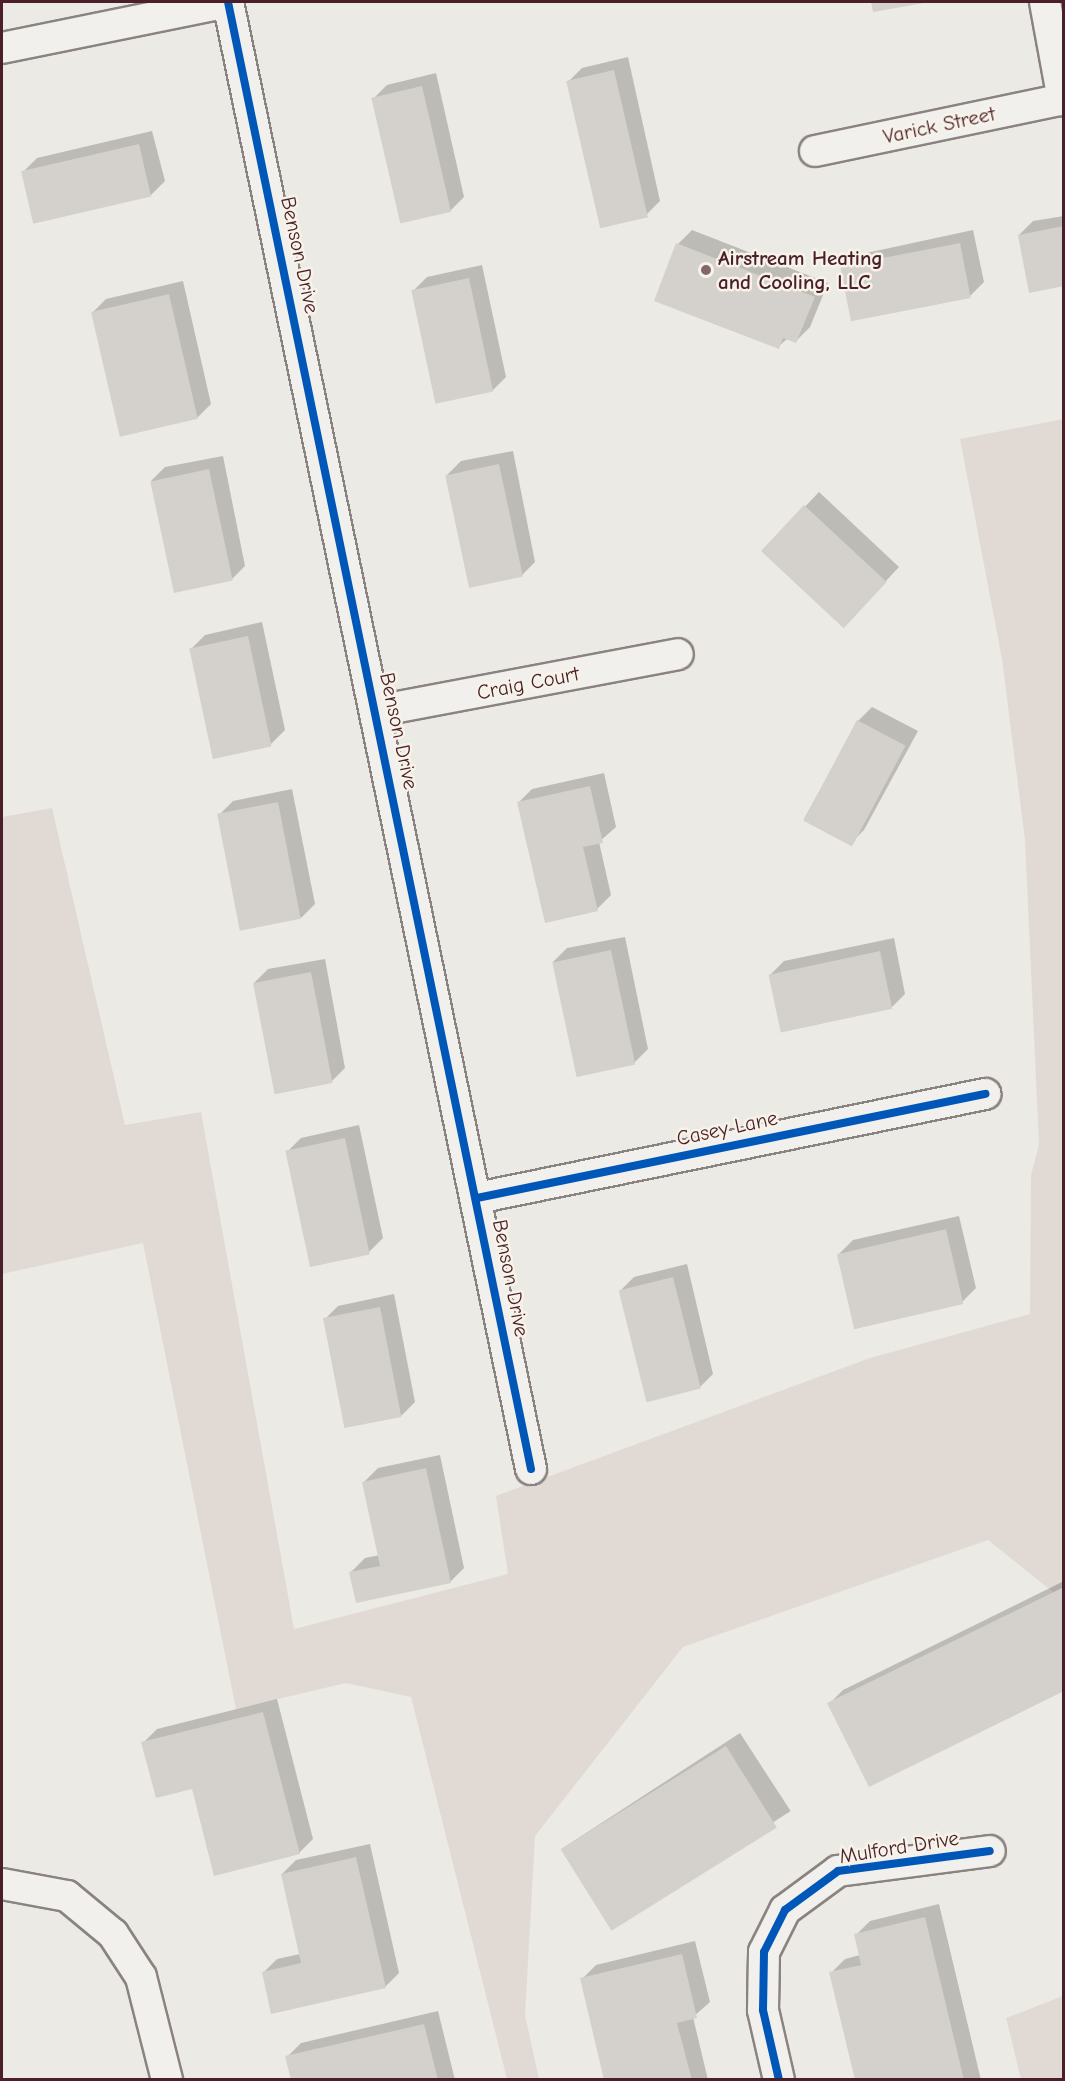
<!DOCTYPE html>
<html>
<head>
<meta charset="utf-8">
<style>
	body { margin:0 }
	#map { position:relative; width:1065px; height:2081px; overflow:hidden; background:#eceae4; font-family:"Comic Neue",sans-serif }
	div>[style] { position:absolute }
	.green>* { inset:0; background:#e1dad4 }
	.shadow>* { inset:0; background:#0003; transform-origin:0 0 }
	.building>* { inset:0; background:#d4d0cc; transform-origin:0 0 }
	.roads { filter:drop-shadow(2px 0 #8b8282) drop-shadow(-2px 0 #8b8282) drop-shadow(0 2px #8b8282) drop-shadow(0 -2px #8b8282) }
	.street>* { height:30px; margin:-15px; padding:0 15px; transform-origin:15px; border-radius:15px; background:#f1f0ec }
	.cycleway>* { height:8px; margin:-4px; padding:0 4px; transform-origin:4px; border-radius:4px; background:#0057b8 }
	.dots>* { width:16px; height:16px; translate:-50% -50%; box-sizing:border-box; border:3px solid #f7f3e8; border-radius:50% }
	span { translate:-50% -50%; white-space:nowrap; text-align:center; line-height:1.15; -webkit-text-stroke:5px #f7f3e8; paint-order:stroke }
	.street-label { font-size:21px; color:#4a1f2b }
	.poi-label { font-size:21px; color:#4a1f2b; font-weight:700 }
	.left { translate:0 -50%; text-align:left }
	.frame { position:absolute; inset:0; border:3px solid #4a1f2b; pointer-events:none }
</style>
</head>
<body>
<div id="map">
	<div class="green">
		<i style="clip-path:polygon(1063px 419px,1063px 1600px,988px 1540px,683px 1647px,535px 1836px,525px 2015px,539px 2079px,507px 2079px,411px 1697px,346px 1683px,236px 1709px,143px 1243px,2px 1274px,2px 817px,52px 808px,125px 1125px,201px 1112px,294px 1629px,508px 1574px,496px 1496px,870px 1358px,1030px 1314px,1031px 1175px,1039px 1145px,1025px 840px,1002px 659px,960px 439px)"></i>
		<i style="clip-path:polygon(1063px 1996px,1063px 2079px,1021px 2079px,1006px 2018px)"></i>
	</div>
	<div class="shadow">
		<i style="clip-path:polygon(873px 2px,922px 2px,874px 10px)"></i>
		<i style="clip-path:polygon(628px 57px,660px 201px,646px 215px,568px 82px,582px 68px)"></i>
		<i style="clip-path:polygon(436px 73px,464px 197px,450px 211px,373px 99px,387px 85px)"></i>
		<i style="clip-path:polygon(152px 131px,165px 181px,151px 195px,23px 172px,37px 158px)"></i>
		<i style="clip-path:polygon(1064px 216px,1064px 285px,1019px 235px,1033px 221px)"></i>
		<i style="clip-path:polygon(692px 230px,828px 283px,810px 327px,796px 341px,788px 338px,778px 347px,678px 244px)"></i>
		<i style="clip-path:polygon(973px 230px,984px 282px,970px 296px,843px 269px,857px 255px)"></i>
		<i style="clip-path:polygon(482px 265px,506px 377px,492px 391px,413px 291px,427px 277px)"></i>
		<i style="clip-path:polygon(183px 281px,211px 404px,197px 418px,92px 313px,106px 299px)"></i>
		<i style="clip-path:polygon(513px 451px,535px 562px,521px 576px,447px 475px,461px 461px)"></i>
		<i style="clip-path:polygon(223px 456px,245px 566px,231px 580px,151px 481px,165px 467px)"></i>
		<i style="clip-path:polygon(819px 492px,899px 567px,857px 612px,763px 551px)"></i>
		<i style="clip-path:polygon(262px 622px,285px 730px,271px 744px,191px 649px,205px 635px)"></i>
		<i style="clip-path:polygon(872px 707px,918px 731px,864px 830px,850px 844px,804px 819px,858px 721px)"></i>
		<i style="clip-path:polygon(604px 773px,616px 827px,599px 842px,611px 895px,597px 909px,518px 803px,532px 789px)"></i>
		<i style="clip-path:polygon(292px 789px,315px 904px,301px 918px,219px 815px,233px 801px)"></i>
		<i style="clip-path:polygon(625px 937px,648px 1049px,634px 1063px,553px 962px,567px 948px)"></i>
		<i style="clip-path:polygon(894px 938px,905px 994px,891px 1008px,770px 975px,784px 961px)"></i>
		<i style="clip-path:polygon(325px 959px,345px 1068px,331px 1082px,254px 983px,268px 969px)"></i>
		<i style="clip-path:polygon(359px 1125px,383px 1238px,369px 1252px,287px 1152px,301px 1138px)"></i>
		<i style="clip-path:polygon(959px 1216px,976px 1288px,962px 1302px,839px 1254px,853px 1240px)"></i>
		<i style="clip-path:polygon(687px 1264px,713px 1374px,699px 1388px,620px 1291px,634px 1277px)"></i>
		<i style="clip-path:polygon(394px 1294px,415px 1402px,401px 1416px,324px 1320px,338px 1306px)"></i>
		<i style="clip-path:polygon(440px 1455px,464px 1568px,450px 1582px,351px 1572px,365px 1558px,380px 1555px,364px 1482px,378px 1468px)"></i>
		<i style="clip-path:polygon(1064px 1581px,1064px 1689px,829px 1704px,843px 1690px)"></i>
		<i style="clip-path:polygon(277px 1699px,313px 1839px,299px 1853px,193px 1787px,143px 1743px,157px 1729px)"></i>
		<i style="left:740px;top:1733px;width:93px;height:212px;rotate:57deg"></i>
		<i style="clip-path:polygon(370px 1844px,399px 1973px,385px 1987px,263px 1973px,277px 1959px,300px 1954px,282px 1874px,296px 1860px)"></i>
		<i style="clip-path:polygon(939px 1904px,981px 2080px,857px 2080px,831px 1973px,845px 1959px,860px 1955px,856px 1935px,870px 1921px)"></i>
		<i style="clip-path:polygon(695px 1941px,710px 2002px,693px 2017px,708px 2080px,606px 2080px,582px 1979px,596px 1965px)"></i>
		<i style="clip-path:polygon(438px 2011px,455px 2080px,292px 2080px,287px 2057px,301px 2043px)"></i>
	</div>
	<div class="building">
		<i style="clip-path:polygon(871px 2px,924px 2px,924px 3px,873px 12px)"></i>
		<i style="left:614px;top:70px;width:151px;height:49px;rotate:77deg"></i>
		<i style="left:422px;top:86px;width:129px;height:52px;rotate:77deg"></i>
		<i style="left:139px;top:144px;width:54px;height:121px;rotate:77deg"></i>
		<i style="clip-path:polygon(1064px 226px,1064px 286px,1029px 293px,1018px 235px)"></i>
		<i style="clip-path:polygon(676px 243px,815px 297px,796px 343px,783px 338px,779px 349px,654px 301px)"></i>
		<i style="left:960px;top:243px;width:56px;height:122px;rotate:79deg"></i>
		<i style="left:469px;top:278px;width:116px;height:59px;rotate:78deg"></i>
		<i style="left:169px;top:294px;width:128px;height:80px;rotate:77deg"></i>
		<i style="left:499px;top:464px;width:115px;height:55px;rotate:78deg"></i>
		<i style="left:209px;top:469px;width:114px;height:60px;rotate:78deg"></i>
		<i style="left:804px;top:505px;width:113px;height:63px;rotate:43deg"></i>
		<i style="left:248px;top:636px;width:113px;height:60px;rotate:78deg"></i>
		<i style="left:857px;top:720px;width:55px;height:114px;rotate:28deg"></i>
		<i style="clip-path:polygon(590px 786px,603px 843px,583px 847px,598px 911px,545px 923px,517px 802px)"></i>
		<i style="left:278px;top:802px;width:119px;height:62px;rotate:79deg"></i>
		<i style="left:611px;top:950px;width:117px;height:60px;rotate:78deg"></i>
		<i style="left:880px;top:951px;width:59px;height:114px;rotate:78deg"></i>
		<i style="left:311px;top:972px;width:113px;height:59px;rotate:79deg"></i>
		<i style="left:345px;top:1138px;width:119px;height:61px;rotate:78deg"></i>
		<i style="left:946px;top:1229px;width:77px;height:112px;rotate:77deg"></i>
		<i style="left:673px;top:1277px;width:115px;height:56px;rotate:76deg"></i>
		<i style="left:380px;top:1307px;width:112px;height:58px;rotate:79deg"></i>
		<i style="clip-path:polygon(426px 1468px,451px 1583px,356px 1603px,349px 1572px,380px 1566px,362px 1482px)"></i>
		<i style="clip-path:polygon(1064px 1587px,1064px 1691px,869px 1787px,827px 1703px)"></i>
		<i style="clip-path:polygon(263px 1712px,300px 1854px,214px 1876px,192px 1789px,156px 1798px,141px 1742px)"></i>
		<i style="left:726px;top:1746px;width:96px;height:195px;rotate:58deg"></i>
		<i style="clip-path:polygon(356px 1857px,386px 1988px,271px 2014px,262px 1972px,301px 1963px,281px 1874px)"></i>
		<i style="clip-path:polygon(925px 1917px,964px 2080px,855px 2080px,829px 1972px,861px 1965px,854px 1934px)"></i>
		<i style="clip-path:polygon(682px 1954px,697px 2018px,677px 2023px,692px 2080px,604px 2080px,580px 1978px)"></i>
		<i style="clip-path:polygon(424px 2024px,438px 2080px,291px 2080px,285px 2056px)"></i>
	</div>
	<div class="roads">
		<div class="street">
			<i style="left:228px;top:2px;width:1498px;rotate:78.33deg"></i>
			<i style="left:1045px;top:2px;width:100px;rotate:79.6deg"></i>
			<i style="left:2px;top:48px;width:231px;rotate:-11.5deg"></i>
			<i style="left:815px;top:151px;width:254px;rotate:-11.8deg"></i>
			<i style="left:377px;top:711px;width:306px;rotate:-10.7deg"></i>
			<i style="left:477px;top:1198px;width:519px;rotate:-11.57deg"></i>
			<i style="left:2px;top:1884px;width:66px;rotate:10.5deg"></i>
			<i style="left:67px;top:1896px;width:60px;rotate:39.6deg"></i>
			<i style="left:113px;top:1934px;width:51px;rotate:56.9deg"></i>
			<i style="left:141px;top:1977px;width:106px;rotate:75.8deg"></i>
			<i style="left:779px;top:2080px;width:72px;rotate:-102.9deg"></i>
			<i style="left:763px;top:2010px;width:58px;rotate:-89deg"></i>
			<i style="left:764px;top:1952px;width:47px;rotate:-63.4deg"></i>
			<i style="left:785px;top:1910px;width:66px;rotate:-36.3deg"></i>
			<i style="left:838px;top:1871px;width:153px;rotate:-7.5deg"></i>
		</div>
	</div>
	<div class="cycleway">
		<i style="left:228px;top:2px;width:1498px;rotate:78.33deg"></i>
		<i style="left:477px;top:1198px;width:519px;rotate:-11.57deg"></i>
		<i style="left:779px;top:2080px;width:72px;rotate:-102.9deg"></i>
		<i style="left:763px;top:2010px;width:58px;rotate:-89deg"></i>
		<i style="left:764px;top:1952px;width:47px;rotate:-63.4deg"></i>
		<i style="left:785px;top:1910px;width:66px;rotate:-36.3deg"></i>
		<i style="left:838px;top:1871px;width:153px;rotate:-7.5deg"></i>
	</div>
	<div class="dots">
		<i style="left:706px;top:270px;background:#83666c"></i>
	</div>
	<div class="street-label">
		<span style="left:939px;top:125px;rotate:-12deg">Varick Street</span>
		<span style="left:300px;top:255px;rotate:78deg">Benson Drive</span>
		<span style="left:528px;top:683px;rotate:-11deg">Craig Court</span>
		<span style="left:399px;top:731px;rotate:78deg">Benson Drive</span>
		<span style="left:727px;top:1128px;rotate:-12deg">Casey Lane</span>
		<span style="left:511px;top:1278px;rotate:79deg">Benson Drive</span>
		<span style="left:899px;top:1847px;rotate:-9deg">Mulford Drive</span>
	</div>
	<div class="poi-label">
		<span class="left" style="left:718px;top:270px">Airstream Heating<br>and Cooling, LLC</span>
	</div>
	<div class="frame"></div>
</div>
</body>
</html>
